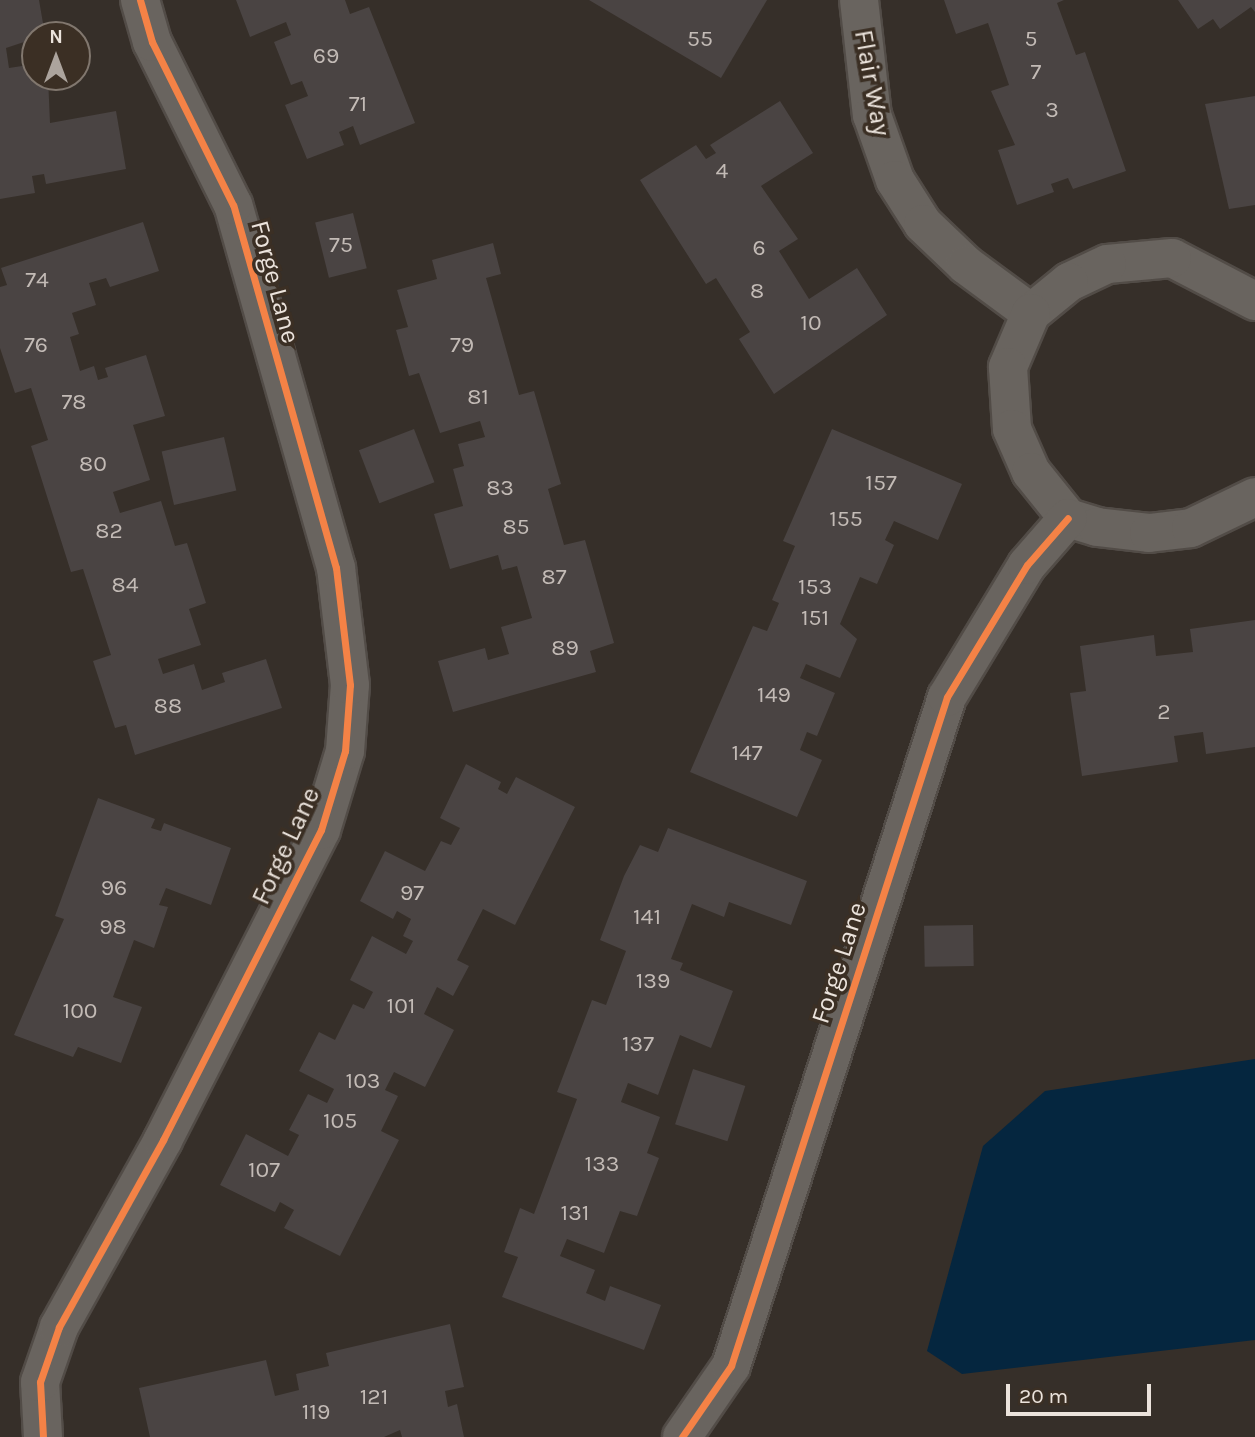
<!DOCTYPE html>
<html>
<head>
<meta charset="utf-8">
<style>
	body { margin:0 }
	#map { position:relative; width:1255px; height:1437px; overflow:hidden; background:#362f29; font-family:Karla,sans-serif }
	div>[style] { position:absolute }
	.water>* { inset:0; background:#05263f }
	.building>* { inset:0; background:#4a4443; transform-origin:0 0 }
	.roads { filter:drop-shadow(2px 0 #524c47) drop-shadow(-2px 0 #524c47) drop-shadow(0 2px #524c47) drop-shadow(0 -2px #524c47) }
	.minor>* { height:38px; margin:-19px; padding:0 19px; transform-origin:19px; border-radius:19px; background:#69645f }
	.cycleway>* { height:7px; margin:-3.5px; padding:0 3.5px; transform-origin:3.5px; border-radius:3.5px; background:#f48246 }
	span { translate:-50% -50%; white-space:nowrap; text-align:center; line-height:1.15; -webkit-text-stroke:7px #3b2f24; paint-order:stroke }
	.number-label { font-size:23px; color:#c3bbb6 }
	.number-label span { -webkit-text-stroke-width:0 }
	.street-label { font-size:26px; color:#ebe3dc }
	.north { position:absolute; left:21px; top:21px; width:70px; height:70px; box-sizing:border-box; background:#3b2f24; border:2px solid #81776e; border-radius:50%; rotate:0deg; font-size:19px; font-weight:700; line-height:28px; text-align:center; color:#ebe3dc }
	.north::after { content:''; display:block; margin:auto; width:24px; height:32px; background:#aca49d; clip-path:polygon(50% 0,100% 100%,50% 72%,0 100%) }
	.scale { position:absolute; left:1006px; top:1384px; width:145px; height:32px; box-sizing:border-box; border:4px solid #ebe3dc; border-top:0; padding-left:9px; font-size:21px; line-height:24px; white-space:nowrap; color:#ebe3dc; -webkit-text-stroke:5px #3b2f24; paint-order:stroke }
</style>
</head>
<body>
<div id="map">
	<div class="water">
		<i style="clip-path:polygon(1255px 1059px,1255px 1340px,962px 1374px,927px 1351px,983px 1146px,1045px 1091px)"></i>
	</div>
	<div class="building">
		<i style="clip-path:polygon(0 0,39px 0,45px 35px,6px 48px,9px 68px,35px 64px,35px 77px,48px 77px,50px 123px,116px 111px,126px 169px,46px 184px,44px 174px,32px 176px,35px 193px,0 199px)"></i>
		<i style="clip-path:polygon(236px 0,345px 0,350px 14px,369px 7px,415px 123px,360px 145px,353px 126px,339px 132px,344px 145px,307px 159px,285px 105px,308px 96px,302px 81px,291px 85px,274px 42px,291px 35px,286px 22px,250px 37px)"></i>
		<i style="clip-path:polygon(589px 0,767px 0,721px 78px)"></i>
		<i style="clip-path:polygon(944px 0,1064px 0,1057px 3px,1076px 55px,1085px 52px,1126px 171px,1073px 189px,1068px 178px,1051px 184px,1054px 192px,1017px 205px,998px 150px,1015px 145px,991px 91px,1009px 85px,988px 23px,956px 34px)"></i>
		<i style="clip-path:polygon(1178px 0,1255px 0,1255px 12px,1251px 7px,1220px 29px,1213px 19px,1198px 29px)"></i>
		<i style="clip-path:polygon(1255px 96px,1255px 205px,1229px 209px,1205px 104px)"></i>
		<i style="clip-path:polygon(780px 101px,813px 153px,761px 186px,798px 239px,779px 251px,809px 299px,857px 268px,887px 315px,774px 394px,739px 339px,750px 332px,716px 278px,706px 284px,640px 180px,696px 145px,706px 159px,716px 153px,710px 145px)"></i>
		<i style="left:353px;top:213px;width:57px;height:39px;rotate:76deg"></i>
		<i style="clip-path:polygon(143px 222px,159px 271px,110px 287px,106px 278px,89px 283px,96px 305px,72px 313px,79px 334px,70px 337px,80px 371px,94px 366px,98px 380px,108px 377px,105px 368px,146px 355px,165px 416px,133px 425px,150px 480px,113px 492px,120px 513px,161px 501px,175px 546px,187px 543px,206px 603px,189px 609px,201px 645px,158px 659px,163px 674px,194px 664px,202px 690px,225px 682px,222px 673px,266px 659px,282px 708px,135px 755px,126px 725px,115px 728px,93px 661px,111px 655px,83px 569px,71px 572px,31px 446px,48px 440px,31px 388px,15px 393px,0 348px,0 287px,7px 285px,1px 268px)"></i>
		<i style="clip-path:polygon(493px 243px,501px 274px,486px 278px,519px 395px,534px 391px,561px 484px,548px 489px,564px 545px,585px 540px,614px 643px,590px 651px,596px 672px,453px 712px,438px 661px,485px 648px,488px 660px,509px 654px,501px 627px,532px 618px,517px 566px,502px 570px,498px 555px,450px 569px,434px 514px,463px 506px,453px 469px,464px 466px,458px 444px,485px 437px,480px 421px,440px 433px,419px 373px,409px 376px,396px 330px,408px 327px,397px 290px,437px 279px,432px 260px)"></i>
		<i style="left:414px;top:429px;width:57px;height:59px;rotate:69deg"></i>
		<i style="clip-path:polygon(832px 429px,962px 484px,938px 540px,894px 521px,885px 540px,894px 545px,877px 584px,860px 577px,840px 624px,857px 639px,840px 678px,806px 664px,800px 678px,835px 693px,817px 736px,807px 732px,800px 750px,822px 760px,797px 817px,690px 772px,753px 626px,767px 631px,779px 603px,772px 600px,795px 546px,783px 541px)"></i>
		<i style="left:224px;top:437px;width:55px;height:64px;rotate:77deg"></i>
		<i style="clip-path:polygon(1255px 620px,1255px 747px,1206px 754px,1203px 732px,1174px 736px,1178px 762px,1082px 776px,1070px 693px,1086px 691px,1080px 646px,1154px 635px,1156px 656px,1193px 652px,1190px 629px)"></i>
		<i style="clip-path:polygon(466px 764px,501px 782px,498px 789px,507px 794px,516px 777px,575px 807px,515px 925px,483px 909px,457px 960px,469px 966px,453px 996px,437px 987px,424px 1014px,454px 1030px,425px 1087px,394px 1072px,385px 1090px,398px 1096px,381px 1131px,399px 1140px,340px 1256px,284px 1228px,294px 1210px,280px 1202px,275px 1212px,220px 1185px,246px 1134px,288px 1156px,299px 1135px,289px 1130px,308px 1094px,327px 1103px,334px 1089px,299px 1071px,319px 1032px,335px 1040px,353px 1004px,364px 1009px,373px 992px,350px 980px,372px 936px,406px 954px,413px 941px,403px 936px,411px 919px,397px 911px,393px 919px,360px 901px,385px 851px,425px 871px,441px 841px,451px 845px,460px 828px,440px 818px)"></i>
		<i style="clip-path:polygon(98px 798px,155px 819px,151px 828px,161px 831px,164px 823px,231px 848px,211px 905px,166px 888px,159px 905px,168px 907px,154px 948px,134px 940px,113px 997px,142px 1007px,121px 1063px,78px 1047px,73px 1057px,14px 1035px,64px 919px,55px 916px)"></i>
		<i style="clip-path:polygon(668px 828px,807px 881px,791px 925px,729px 902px,724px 917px,692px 904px,671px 959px,683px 963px,680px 970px,733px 991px,711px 1048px,680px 1035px,658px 1095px,628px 1083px,621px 1102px,660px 1117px,647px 1153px,659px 1158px,637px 1216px,620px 1211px,604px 1253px,567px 1239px,560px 1256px,595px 1270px,586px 1293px,605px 1301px,610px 1286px,661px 1305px,644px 1350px,502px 1297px,518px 1257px,504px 1252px,520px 1208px,534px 1214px,577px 1099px,557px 1092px,592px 1000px,606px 1005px,626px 951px,600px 940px,624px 876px,640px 845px,658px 852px)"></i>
		<i style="left:973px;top:925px;width:41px;height:49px;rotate:89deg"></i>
		<i style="left:693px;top:1069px;width:55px;height:58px;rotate:18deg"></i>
		<i style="clip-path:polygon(450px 1324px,464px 1387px,445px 1391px,448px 1407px,457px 1404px,464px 1437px,402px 1437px,400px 1430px,384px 1437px,150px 1437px,139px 1388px,266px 1360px,275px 1396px,299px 1390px,296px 1374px,329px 1366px,326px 1353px)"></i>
	</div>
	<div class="roads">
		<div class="minor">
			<i style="left:859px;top:0;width:116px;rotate:83.6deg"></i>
			<i style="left:872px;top:115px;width:69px;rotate:70.5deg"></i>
			<i style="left:895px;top:180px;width:52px;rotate:57.5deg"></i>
			<i style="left:923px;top:224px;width:59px;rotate:43.6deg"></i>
			<i style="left:966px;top:265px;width:81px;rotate:36.4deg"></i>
			<i style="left:1255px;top:301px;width:93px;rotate:-152.6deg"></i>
			<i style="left:1172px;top:258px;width:65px;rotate:174.7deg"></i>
			<i style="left:1107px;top:264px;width:42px;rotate:154.7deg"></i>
			<i style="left:1069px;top:282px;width:49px;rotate:140.8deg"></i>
			<i style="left:1031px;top:313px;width:59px;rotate:113.1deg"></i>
			<i style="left:1008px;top:367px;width:62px;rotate:86.3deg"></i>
			<i style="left:1012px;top:429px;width:47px;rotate:66.2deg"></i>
			<i style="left:1031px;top:472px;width:59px;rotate:51.2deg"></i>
			<i style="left:1068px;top:518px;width:30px;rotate:17deg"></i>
			<i style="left:1097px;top:527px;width:52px;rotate:6.6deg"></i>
			<i style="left:1149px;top:533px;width:42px;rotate:-6.8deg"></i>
			<i style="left:1191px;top:528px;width:71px;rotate:-25.8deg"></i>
			<i style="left:43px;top:1437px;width:55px;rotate:-93.1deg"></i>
			<i style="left:40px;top:1382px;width:58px;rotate:-70.9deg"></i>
			<i style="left:59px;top:1327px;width:214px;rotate:-60.9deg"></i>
			<i style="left:163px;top:1140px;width:348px;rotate:-63deg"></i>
			<i style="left:321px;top:830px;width:83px;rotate:-73.1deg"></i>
			<i style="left:345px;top:751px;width:66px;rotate:-85.7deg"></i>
			<i style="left:350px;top:685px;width:118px;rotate:-96.8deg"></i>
			<i style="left:336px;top:568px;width:377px;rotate:-105.8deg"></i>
			<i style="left:233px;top:205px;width:182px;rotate:-116.4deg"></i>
			<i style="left:152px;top:42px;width:44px;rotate:-105.9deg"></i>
			<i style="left:682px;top:1437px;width:86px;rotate:-55.4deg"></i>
			<i style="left:731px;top:1366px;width:703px;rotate:-72.11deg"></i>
			<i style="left:947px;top:697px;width:154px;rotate:-58.8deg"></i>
			<i style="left:1027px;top:565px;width:62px;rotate:-48.9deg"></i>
		</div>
	</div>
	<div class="cycleway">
		<i style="left:43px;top:1437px;width:55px;rotate:-93.1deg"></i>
		<i style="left:40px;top:1382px;width:58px;rotate:-70.9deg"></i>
		<i style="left:59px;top:1327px;width:214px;rotate:-60.9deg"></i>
		<i style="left:163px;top:1140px;width:348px;rotate:-63deg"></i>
		<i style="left:321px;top:830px;width:83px;rotate:-73.1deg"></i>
		<i style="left:345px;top:751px;width:66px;rotate:-85.7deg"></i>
		<i style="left:350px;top:685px;width:118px;rotate:-96.8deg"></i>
		<i style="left:336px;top:568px;width:377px;rotate:-105.8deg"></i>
		<i style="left:233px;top:205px;width:182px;rotate:-116.4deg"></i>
		<i style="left:152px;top:42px;width:44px;rotate:-105.9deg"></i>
		<i style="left:682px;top:1437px;width:86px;rotate:-55.4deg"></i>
		<i style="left:731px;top:1366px;width:703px;rotate:-72.11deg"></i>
		<i style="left:947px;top:697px;width:154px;rotate:-58.8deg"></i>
		<i style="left:1027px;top:565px;width:62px;rotate:-48.9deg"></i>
	</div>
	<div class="number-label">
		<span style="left:700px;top:39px">55</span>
		<span style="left:1031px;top:39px">5</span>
		<span style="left:326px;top:56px">69</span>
		<span style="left:1036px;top:72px">7</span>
		<span style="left:358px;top:104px">71</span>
		<span style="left:1052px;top:110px">3</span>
		<span style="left:722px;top:171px">4</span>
		<span style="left:341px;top:245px">75</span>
		<span style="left:759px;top:248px">6</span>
		<span style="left:37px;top:280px">74</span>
		<span style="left:757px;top:291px">8</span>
		<span style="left:811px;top:323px">10</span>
		<span style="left:36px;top:345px">76</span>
		<span style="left:462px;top:345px">79</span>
		<span style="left:478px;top:397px">81</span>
		<span style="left:74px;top:402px">78</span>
		<span style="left:93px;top:464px">80</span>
		<span style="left:881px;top:483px">157</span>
		<span style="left:500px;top:488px">83</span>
		<span style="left:846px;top:519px">155</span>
		<span style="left:516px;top:527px">85</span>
		<span style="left:109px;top:531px">82</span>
		<span style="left:554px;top:577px">87</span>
		<span style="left:125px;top:585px">84</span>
		<span style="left:815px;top:587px">153</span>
		<span style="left:815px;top:618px">151</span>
		<span style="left:565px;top:648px">89</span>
		<span style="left:774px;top:695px">149</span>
		<span style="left:168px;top:706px">88</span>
		<span style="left:1164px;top:712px">2</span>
		<span style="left:747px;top:753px">147</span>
		<span style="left:114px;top:888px">96</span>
		<span style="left:412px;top:893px">97</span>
		<span style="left:647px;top:917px">141</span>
		<span style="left:113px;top:927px">98</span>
		<span style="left:653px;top:981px">139</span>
		<span style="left:401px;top:1006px">101</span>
		<span style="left:80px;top:1011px">100</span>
		<span style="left:638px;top:1044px">137</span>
		<span style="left:363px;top:1081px">103</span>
		<span style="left:340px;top:1121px">105</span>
		<span style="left:602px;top:1164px">133</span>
		<span style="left:264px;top:1170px">107</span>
		<span style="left:575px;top:1213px">131</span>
		<span style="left:374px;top:1397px">121</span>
		<span style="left:316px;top:1412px">119</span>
	</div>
	<div class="street-label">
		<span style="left:872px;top:83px;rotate:80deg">Flair Way</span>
		<span style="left:275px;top:282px;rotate:75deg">Forge Lane</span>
		<span style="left:286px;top:846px;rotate:-65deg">Forge Lane</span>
		<span style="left:839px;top:963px;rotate:-72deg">Forge Lane</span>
	</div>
	<div class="north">N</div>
	<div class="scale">20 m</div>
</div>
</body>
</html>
